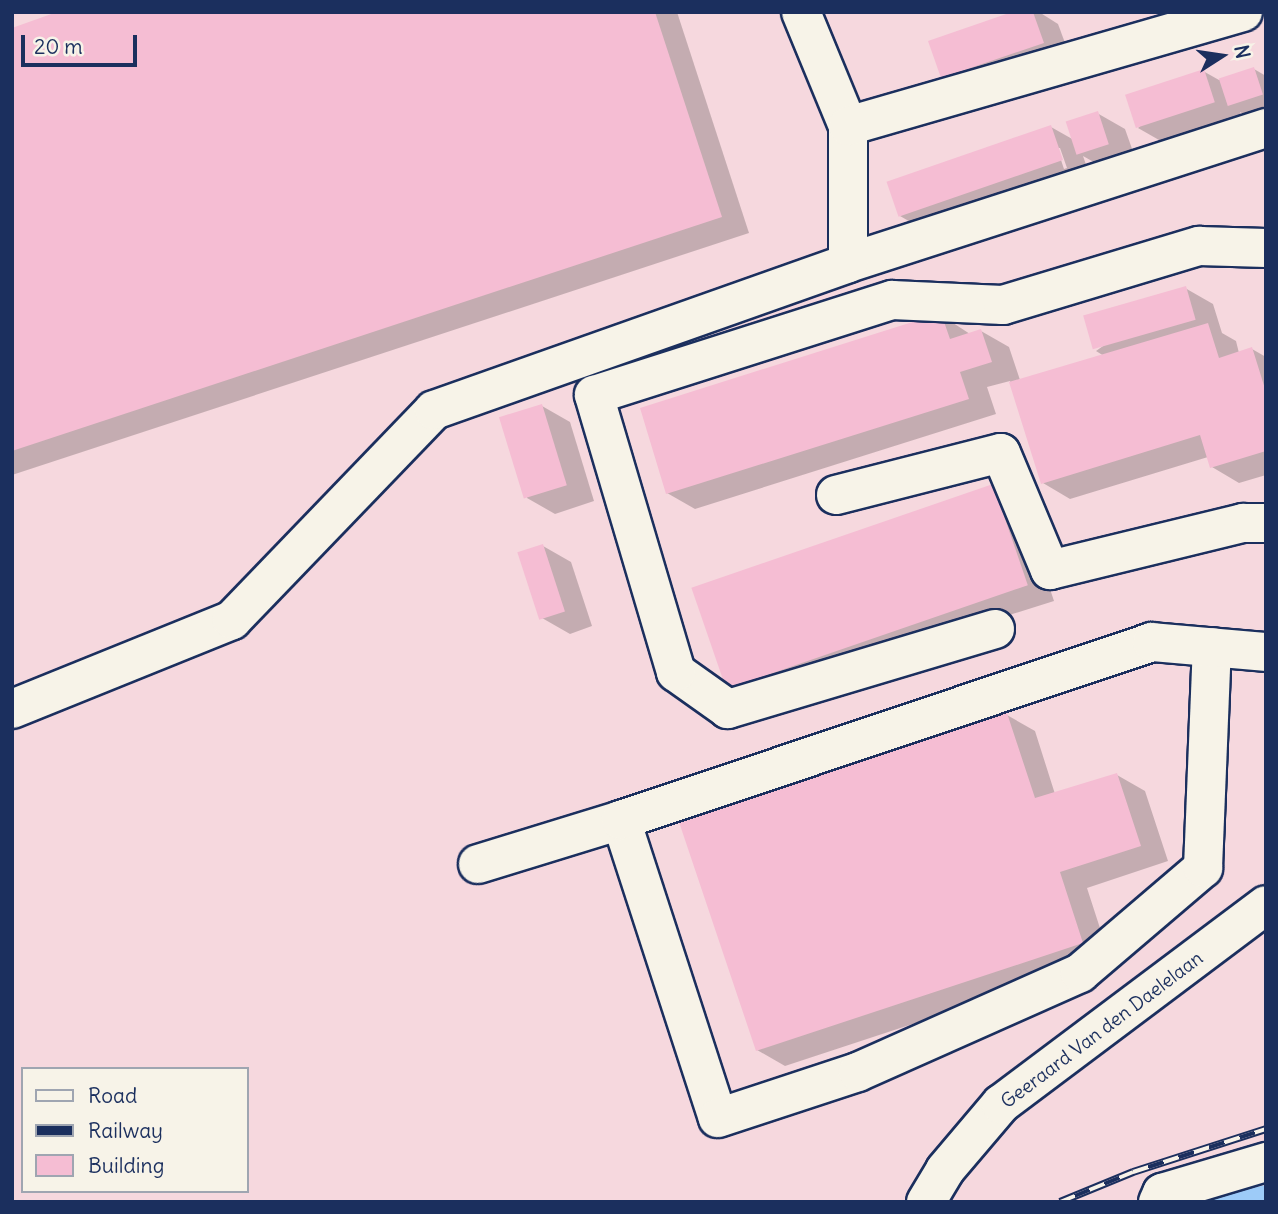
<!DOCTYPE html>
<html>
<head>
<meta charset="utf-8">
<style>
	body { margin:0 }
	#map { position:relative; width:1278px; height:1214px; overflow:hidden; background:#f6e3e2; font-family:Delius,sans-serif }
	div>[style] { position:absolute }
	.built>* { inset:0; background:#f6d8de }
	.water>* { inset:0; background:#9dcbf8 }
	.shadow>* { inset:0; background:#0003 }
	.building>* { inset:0; background:#f5bdd3; transform-origin:0 0 }
	.roads { filter:drop-shadow(2px 0 #1b2f5e) drop-shadow(-2px 0 #1b2f5e) drop-shadow(0 2px #1b2f5e) drop-shadow(0 -2px #1b2f5e) }
	.minor>* { height:38px; margin:-19px; padding:0 19px; transform-origin:19px; border-radius:19px; background:#f7f3e8 }
	.rail>* { height:8px; margin-top:-4px; transform-origin:0; background:repeating-linear-gradient(90deg,#f7f3e8 0 16px,#1b2f5e 0 32px); box-sizing:border-box; border-block:2px solid #1b2f5e }
	span { translate:-50% -50%; white-space:nowrap; text-align:center; line-height:1.15; -webkit-text-stroke:6px #f7f3e8; paint-order:stroke }
	.street-label { font-size:19px; color:#1b2f5e }
	.frame { position:absolute; inset:0; border:14px solid #1b2f5e; pointer-events:none }
	.legend { position:absolute; left:21px; top:1067px; width:228px; height:126px; box-sizing:border-box; background:#f7f3e8; border:2px solid #9fa5b1; margin:0; padding:9px 12px; list-style:none; font-size:21px; color:#1b2f5e }
	.legend li { display:flex; align-items:center; gap:14px; height:35px }
	.legend b { width:35px; border:2px solid #9fa5b1 }
	.north { position:absolute; left:1187px; top:21px; width:70px; height:70px; -webkit-text-stroke:5px #f7f3e8; paint-order:stroke; rotate:78deg; font-size:19px; font-weight:700; line-height:28px; text-align:center; color:#1b2f5e }
	.north::after { content:''; display:block; margin:auto; width:24px; height:32px; background:#1b2f5e; clip-path:polygon(50% 0,100% 100%,50% 72%,0 100%) }
	.scale { position:absolute; left:21px; top:35px; width:116px; height:32px; box-sizing:border-box; border:4px solid #1b2f5e; border-top:0; padding-left:9px; font-size:21px; line-height:24px; white-space:nowrap; color:#1b2f5e; -webkit-text-stroke:5px #f7f3e8; paint-order:stroke }
</style>
</head>
<body>
<div id="map">
	<div class="built">
		<i style="clip-path:polygon(evenodd,12px 12px,1266px 12px,1266px 1185px,1182px 1202px,12px 1202px,12px 12px,23px 1069px,247px 1069px,247px 1191px,23px 1191px,23px 1069px)"></i>
	</div>
	<div class="water">
		<i style="clip-path:polygon(1266px 1185px,1266px 1202px,1182px 1202px)"></i>
	</div>
	<div class="shadow">
		<i style="clip-path:polygon(59px 12px,677px 12px,749px 233px,12px 475px,12px 30px)"></i>
		<i style="clip-path:polygon(1017px 12px,1039px 12px,1058px 24px,1071px 59px,970px 93px,943px 77px)"></i>
		<i style="clip-path:polygon(1254px 69px,1266px 76px,1266px 119px,1258px 122px,1240px 112px,1242px 118px,1166px 144px,1138px 128px,1203px 71px,1219px 80px)"></i>
		<i style="clip-path:polygon(evenodd,1097px 113px,1125px 129px,1136px 160px,1106px 169px,1083px 156px,1090px 176px,928px 232px,900px 216px,1051px 127px,1074px 140px,1097px 113px,1057px 148px,1060px 148px,1067px 168px,1064px 169px,1057px 148px)"></i>
		<i style="clip-path:polygon(1185px 288px,1213px 304px,1222px 333px,1236px 341px,1239px 353px,1252px 349px,1266px 357px,1266px 475px,1239px 483px,1212px 467px,1208px 457px,1070px 499px,1043px 483px,1010px 381px,987px 387px,996px 414px,695px 509px,667px 493px,941px 315px,970px 334px,981px 331px,1009px 347px,1020px 380px,1104px 356px,1096px 351px)"></i>
		<i style="clip-path:polygon(542px 406px,570px 422px,594px 501px,555px 514px,527px 498px)"></i>
		<i style="clip-path:polygon(993px 486px,1021px 502px,1054px 601px,750px 696px,722px 680px)"></i>
		<i style="clip-path:polygon(543px 546px,571px 562px,592px 626px,570px 634px,542px 618px)"></i>
		<i style="clip-path:polygon(1007px 715px,1035px 731px,1055px 794px,1117px 775px,1145px 791px,1168px 861px,1087px 888px,1110px 959px,785px 1066px,757px 1050px)"></i>
	</div>
	<div class="building">
		<i style="clip-path:polygon(57px 12px,655px 12px,722px 217px,12px 451px,12px 28px)"></i>
		<i style="clip-path:polygon(1012px 12px,1033px 12px,1044px 43px,941px 78px,928px 41px)"></i>
		<i style="left:1254px;top:67px;width:29px;height:37px;rotate:72deg"></i>
		<i style="left:1204px;top:69px;width:35px;height:83px;rotate:72deg"></i>
		<i style="left:1098px;top:111px;width:35px;height:34px;rotate:72deg"></i>
		<i style="left:1051px;top:125px;width:37px;height:174px;rotate:71deg"></i>
		<i style="left:1186px;top:286px;width:35px;height:107px;rotate:74deg"></i>
		<i style="clip-path:polygon(941px 313px,950px 339px,981px 329px,992px 362px,960px 372px,969px 399px,666px 494px,640px 408px)"></i>
		<i style="clip-path:polygon(1208px 323px,1219px 358px,1252px 347px,1266px 392px,1266px 451px,1210px 468px,1200px 435px,1041px 484px,1009px 382px)"></i>
		<i style="left:542px;top:404px;width:85px;height:45px;rotate:73deg"></i>
		<i style="left:993px;top:484px;width:107px;height:319px;rotate:71deg"></i>
		<i style="left:543px;top:544px;width:71px;height:27px;rotate:72deg"></i>
		<i style="clip-path:polygon(1007px 713px,1035px 798px,1117px 773px,1141px 846px,1060px 872px,1083px 943px,756px 1051px,679px 822px)"></i>
	</div>
	<div class="roads">
		<div class="minor">
			<i style="left:801px;top:12px;width:123px;rotate:67.6deg"></i>
			<i style="left:848px;top:263px;width:439px;rotate:-17.9deg"></i>
			<i style="left:836px;top:495px;width:170px;rotate:-14.3deg"></i>
			<i style="left:1001px;top:453px;width:127px;rotate:67.3deg"></i>
			<i style="left:1050px;top:570px;width:199px;rotate:-13.7deg"></i>
			<i style="left:1243px;top:523px;width:23px"></i>
			<i style="left:995px;top:629px;width:279px;rotate:163.3deg"></i>
			<i style="left:728px;top:709px;width:64px;rotate:-144.6deg"></i>
			<i style="left:676px;top:672px;width:289px;rotate:-106.5deg"></i>
			<i style="left:594px;top:395px;width:313px;rotate:-17.7deg"></i>
			<i style="left:892px;top:300px;width:111px;rotate:2.6deg"></i>
			<i style="left:1003px;top:305px;width:205px;rotate:-16.8deg"></i>
			<i style="left:1199px;top:246px;width:67px;rotate:1.7deg"></i>
			<i style="left:12px;top:709px;width:237px;rotate:-22deg"></i>
			<i style="left:232px;top:620px;width:291px;rotate:-46.1deg"></i>
			<i style="left:434px;top:410px;width:439px;rotate:-19.5deg"></i>
			<i style="left:848px;top:263px;width:137px;rotate:-90deg"></i>
			<i style="left:848px;top:126px;width:411px;rotate:-16.1deg"></i>
			<i style="left:621px;top:820px;width:313px;rotate:72deg"></i>
			<i style="left:718px;top:1118px;width:147px;rotate:-18.2deg"></i>
			<i style="left:858px;top:1072px;width:243px;rotate:-24deg"></i>
			<i style="left:1080px;top:973px;width:162px;rotate:-40.5deg"></i>
			<i style="left:1203px;top:868px;width:221px;rotate:-87.7deg"></i>
			<i style="left:478px;top:864px;width:150px;rotate:-17.1deg"></i>
			<i style="left:621px;top:820px;width:560px;rotate:-18.53deg"></i>
			<i style="left:1152px;top:642px;width:114px;rotate:5deg"></i>
			<i style="left:926px;top:1202px;width:37px;rotate:-59deg"></i>
			<i style="left:945px;top:1170px;width:87px;rotate:-49.7deg"></i>
			<i style="left:1001px;top:1104px;width:331px;rotate:-36.9deg"></i>
			<i style="left:1158px;top:1202px;width:10px;rotate:-66deg"></i>
			<i style="left:1162px;top:1193px;width:109px;rotate:-16.6deg"></i>
		</div>
	</div>
	<div class="rail">
		<i style="left:1060px;top:1202px;width:79px;rotate:-22.3deg"></i>
		<i style="left:1133px;top:1172px;width:140px;rotate:-17.9deg"></i>
	</div>
	<div class="street-label">
		<span style="left:1102px;top:1030px;rotate:-37deg">Geeraard Van den Daelelaan</span>
	</div>
	<div class="frame"></div>
	<ul class="legend">
	<li><b style="height:9px;background:#f7f3e8"></b>Road</li>
	<li><b style="height:9px;background:#1b2f5e"></b>Railway</li>
	<li><b style="height:19px;background:#f5bdd3"></b>Building</li>
	</ul>
	<div class="north">N</div>
	<div class="scale">20 m</div>
</div>
</body>
</html>
